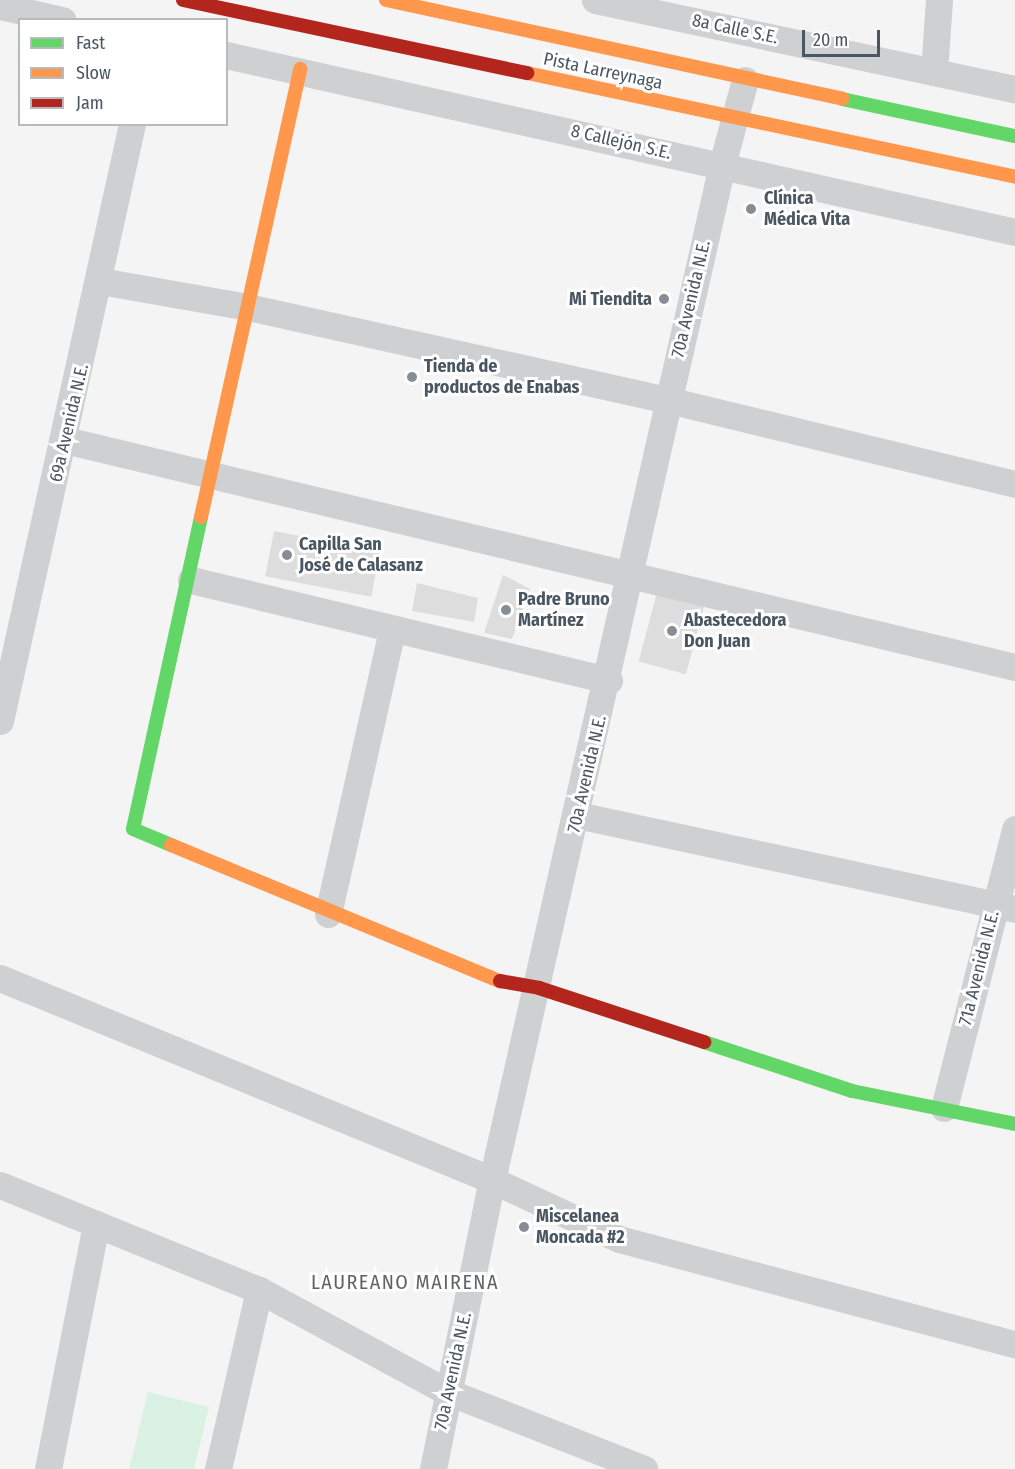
<!DOCTYPE html>
<html>
<head>
<meta charset="utf-8">
<style>
	body { margin:0 }
	#map { position:relative; width:1015px; height:1469px; overflow:hidden; background:#f4f4f4; font-family:"Fira Sans Condensed",sans-serif }
	div>[style] { position:absolute }
	.green>* { inset:0; background:#d9f2e3 }
	.building>* { inset:0; background:#ddddde; transform-origin:0 0 }
	.street>* { height:27px; margin:-13.5px; padding:0 13.5px; transform-origin:13.5px; border-radius:13.5px; background:#ced0d2 }
	.fast>* { height:14px; margin:-7px; padding:0 7px; transform-origin:7px; border-radius:7px; background:#63d668 }
	.slow>* { height:14px; margin:-7px; padding:0 7px; transform-origin:7px; border-radius:7px; background:#ff974d }
	.jam>* { height:14px; margin:-7px; padding:0 7px; transform-origin:7px; border-radius:7px; background:#b3261e }
	.dots>* { width:16px; height:16px; translate:-50% -50%; box-sizing:border-box; border:3px solid #fff; border-radius:50% }
	span { translate:-50% -50%; white-space:nowrap; text-align:center; line-height:1.15; -webkit-text-stroke:6px #fff; paint-order:stroke }
	.street-label { font-size:18px; color:#4a5661 }
	.poi-label { font-size:18px; color:#4a5661; font-weight:700 }
	.left { translate:0 -50%; text-align:left }
	.right { translate:-100% -50%; text-align:right }
	.neighbourhood-label { font-size:20px; color:#5f6368; letter-spacing:1.5px }
	.legend { position:absolute; left:18px; top:18px; width:210px; height:108px; box-sizing:border-box; background:#fff; border:2px solid #b7bbc0; margin:0; padding:8px 10px; list-style:none; font-size:18px; color:#4a5661 }
	.legend li { display:flex; align-items:center; gap:12px; height:30px }
	.legend b { width:30px; border:2px solid #b7bbc0 }
	.scale { position:absolute; left:802px; top:30px; width:78px; height:27px; box-sizing:border-box; border:3px solid #4a5661; border-top:0; padding-left:8px; font-size:18px; line-height:21px; white-space:nowrap; color:#4a5661; -webkit-text-stroke:4px #fff; paint-order:stroke }
</style>
</head>
<body>
<div id="map">
	<div class="green">
		<i style="clip-path:polygon(148px 1392px,209px 1407px,194px 1469px,129px 1469px)"></i>
	</div>
	<div class="building">
		<i style="left:274px;top:531px;width:108px;height:46px;rotate:11deg"></i>
		<i style="clip-path:polygon(503px 575px,530px 589px,512px 639px,484px 633px)"></i>
		<i style="clip-path:polygon(417px 583px,478px 598px,474px 622px,412px 611px)"></i>
		<i style="left:658px;top:589px;width:49px;height:75px;rotate:15deg"></i>
	</div>
	<div class="street">
		<i style="left:595px;top:0;width:429px;rotate:12deg"></i>
		<i style="left:0;top:6px;width:64px;rotate:12.7deg"></i>
		<i style="left:226px;top:55px;width:809px;rotate:12.64deg"></i>
		<i style="left:934px;top:72px;width:72px;rotate:-86deg"></i>
		<i style="left:100px;top:281px;width:150px;rotate:10deg"></i>
		<i style="left:248px;top:307px;width:430px;rotate:12.5deg"></i>
		<i style="left:668px;top:400px;width:357px;rotate:13.6deg"></i>
		<i style="left:65px;top:440px;width:977px;rotate:13.44deg"></i>
		<i style="left:191px;top:580px;width:430px;rotate:13.5deg"></i>
		<i style="left:0;top:721px;width:611px;rotate:-77.53deg"></i>
		<i style="left:577px;top:815px;width:448px;rotate:12.1deg"></i>
		<i style="left:328px;top:914px;width:292px;rotate:-77.3deg"></i>
		<i style="left:0;top:978px;width:532px;rotate:22.32deg"></i>
		<i style="left:492px;top:1180px;width:140px;rotate:24.9deg"></i>
		<i style="left:619px;top:1239px;width:410px;rotate:14.9deg"></i>
		<i style="left:944px;top:1108px;width:288px;rotate:-75.7deg"></i>
		<i style="left:0;top:1185px;width:279px;rotate:22.1deg"></i>
		<i style="left:259px;top:1290px;width:215px;rotate:28.4deg"></i>
		<i style="left:448px;top:1392px;width:211px;rotate:21.4deg"></i>
		<i style="left:48px;top:1469px;width:250px;rotate:-78.9deg"></i>
		<i style="left:218px;top:1469px;width:184px;rotate:-77.1deg"></i>
		<i style="left:433px;top:1469px;width:295px;rotate:-78.5deg"></i>
		<i style="left:492px;top:1180px;width:1041px;rotate:-77.23deg"></i>
		<i style="left:722px;top:165px;width:88px;rotate:-74.9deg"></i>
	</div>
	<div class="fast">
		<i style="left:842px;top:99px;width:177px;rotate:12.1deg"></i>
		<i style="left:171px;top:845px;width:41px;rotate:-157.2deg"></i>
		<i style="left:133px;top:829px;width:319px;rotate:-77.7deg"></i>
		<i style="left:704px;top:1042px;width:156px;rotate:18.3deg"></i>
		<i style="left:852px;top:1091px;width:166px;rotate:11.4deg"></i>
	</div>
	<div class="slow">
		<i style="left:386px;top:0;width:467px;rotate:12.2deg"></i>
		<i style="left:527px;top:73px;width:499px;rotate:12deg"></i>
		<i style="left:201px;top:517px;width:459px;rotate:-77.5deg"></i>
		<i style="left:171px;top:845px;width:356px;rotate:22.5deg"></i>
	</div>
	<div class="jam">
		<i style="left:183px;top:0;width:352px;rotate:12deg"></i>
		<i style="left:500px;top:981px;width:40px;rotate:10deg"></i>
		<i style="left:539px;top:988px;width:174px;rotate:18.1deg"></i>
	</div>
	<div class="dots">
		<i style="left:751px;top:209px;background:#868d94"></i>
		<i style="left:664px;top:299px;background:#868d94"></i>
		<i style="left:412px;top:377px;background:#868d94"></i>
		<i style="left:287px;top:555px;background:#868d94"></i>
		<i style="left:506px;top:610px;background:#868d94"></i>
		<i style="left:672px;top:631px;background:#868d94"></i>
		<i style="left:524px;top:1227px;background:#868d94"></i>
	</div>
	<div class="street-label">
		<span style="left:735px;top:29px;rotate:12deg">8a Calle S.E.</span>
		<span style="left:603px;top:71px;rotate:12deg">Pista Larreynaga</span>
		<span style="left:621px;top:142px;rotate:13deg">8 Callejón S.E.</span>
		<span style="left:691px;top:299px;rotate:-77deg">70a Avenida N.E.</span>
		<span style="left:69px;top:423px;rotate:-77deg">69a Avenida N.E.</span>
		<span style="left:587px;top:774px;rotate:-77deg">70a Avenida N.E.</span>
		<span style="left:979px;top:968px;rotate:-76deg">71a Avenida N.E.</span>
		<span style="left:453px;top:1371px;rotate:-78deg">70a Avenida N.E.</span>
	</div>
	<div class="poi-label">
		<span class="left" style="left:764px;top:209px">Clínica<br>Médica Vita</span>
		<span class="right" style="left:652px;top:299px">Mi Tiendita</span>
		<span class="left" style="left:424px;top:377px">Tienda de<br>productos de Enabas</span>
		<span class="left" style="left:299px;top:555px">Capilla San<br>José de Calasanz</span>
		<span class="left" style="left:518px;top:610px">Padre Bruno<br>Martínez</span>
		<span class="left" style="left:684px;top:631px">Abastecedora<br>Don Juan</span>
		<span class="left" style="left:536px;top:1227px">Miscelanea<br>Moncada #2</span>
	</div>
	<div class="neighbourhood-label">
		<span style="left:405px;top:1282px">LAUREANO MAIRENA</span>
	</div>
	<ul class="legend">
	<li><b style="height:8px;background:#63d668"></b>Fast</li>
	<li><b style="height:8px;background:#ff974d"></b>Slow</li>
	<li><b style="height:8px;background:#b3261e"></b>Jam</li>
	</ul>
	<div class="scale">20 m</div>
</div>
</body>
</html>
